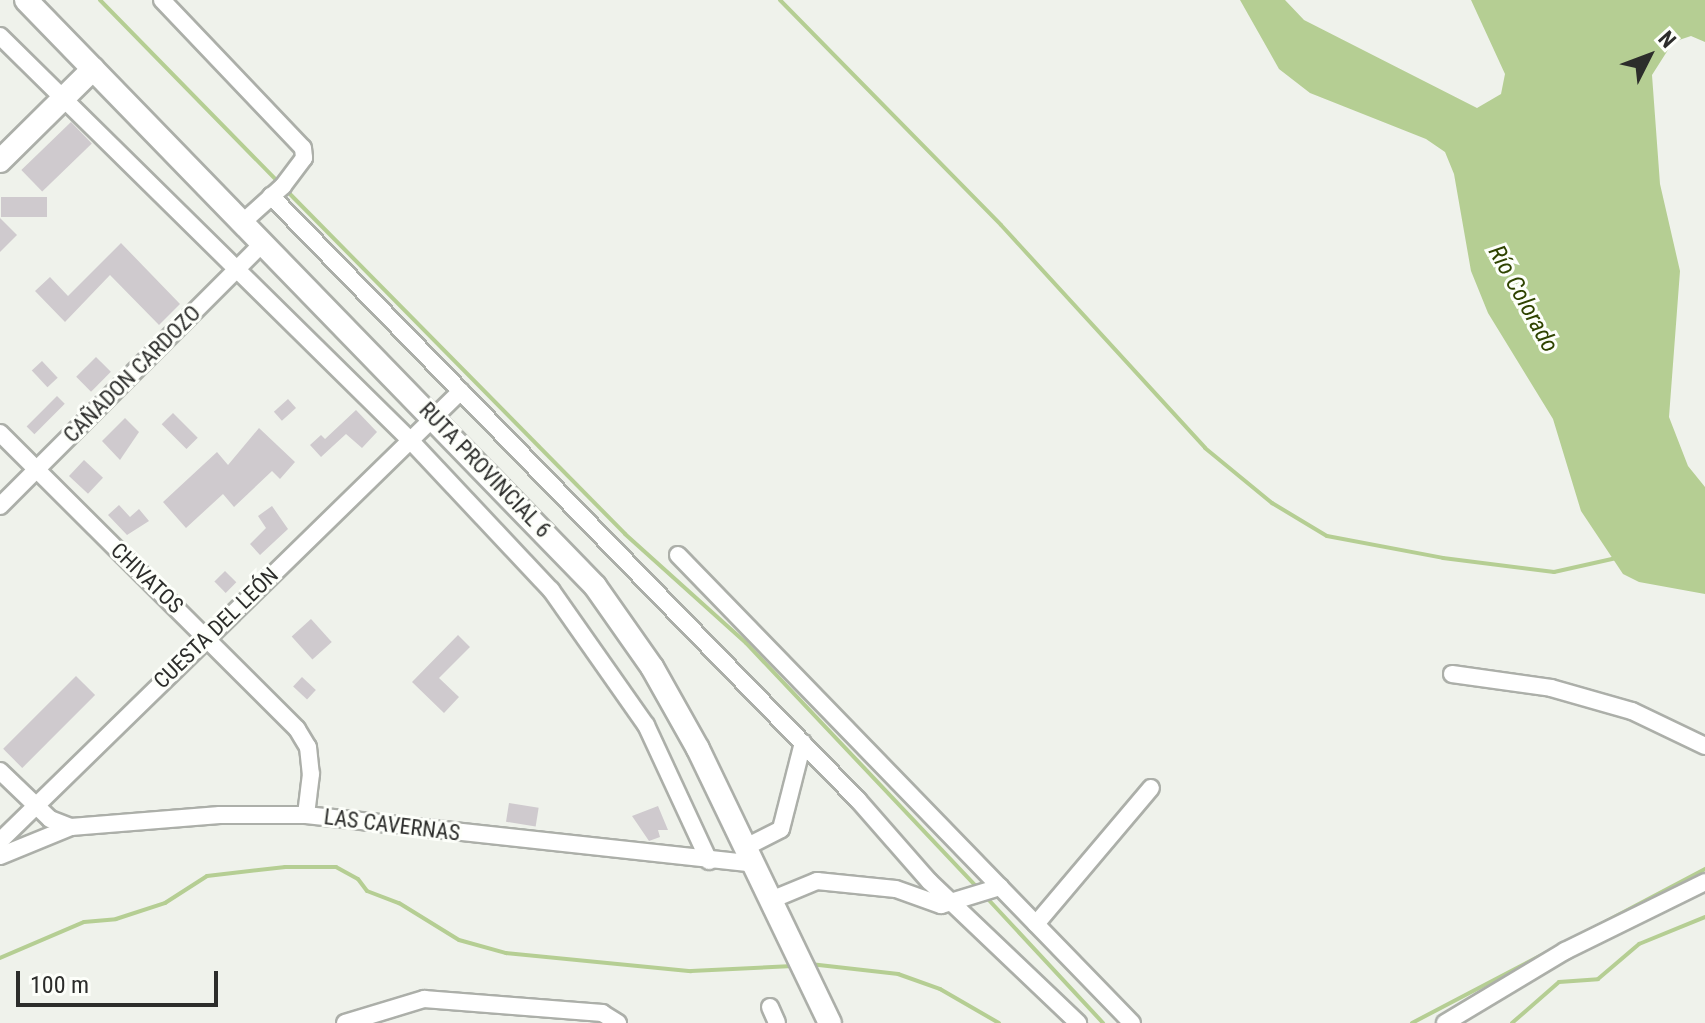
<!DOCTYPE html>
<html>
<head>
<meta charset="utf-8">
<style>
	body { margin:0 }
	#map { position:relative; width:1705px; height:1023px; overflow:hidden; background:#eff2eb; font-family:"Roboto Condensed",sans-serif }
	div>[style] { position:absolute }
	.water>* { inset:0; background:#b5ce93 }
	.stream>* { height:4px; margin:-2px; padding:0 2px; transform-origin:2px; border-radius:2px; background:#b5ce93 }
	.building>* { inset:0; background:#cfcace; transform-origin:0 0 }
	.roads { filter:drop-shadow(2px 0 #acafa9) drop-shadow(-2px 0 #acafa9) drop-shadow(0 2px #acafa9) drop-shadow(0 -2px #acafa9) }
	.street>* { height:16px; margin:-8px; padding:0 8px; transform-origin:8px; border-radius:8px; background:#fff }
	.secondary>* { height:22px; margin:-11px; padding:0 11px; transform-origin:11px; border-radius:11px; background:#fff }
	span { translate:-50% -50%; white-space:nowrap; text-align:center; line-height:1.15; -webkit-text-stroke:6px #fdfffa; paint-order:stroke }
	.street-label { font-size:22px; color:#2c2d2b }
	.water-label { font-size:24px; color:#2f4300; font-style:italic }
	.north { position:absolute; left:1609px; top:16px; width:80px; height:80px; -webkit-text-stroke:6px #fdfffa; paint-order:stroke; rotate:48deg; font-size:22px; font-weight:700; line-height:32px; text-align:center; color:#2c2d2b }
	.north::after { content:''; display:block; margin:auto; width:28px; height:36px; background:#2c2d2b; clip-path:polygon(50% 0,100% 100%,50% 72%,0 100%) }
	.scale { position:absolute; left:16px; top:971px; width:202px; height:36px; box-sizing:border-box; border:4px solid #2c2d2b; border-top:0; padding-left:10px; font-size:24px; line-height:28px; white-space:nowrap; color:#2c2d2b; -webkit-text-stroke:6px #fdfffa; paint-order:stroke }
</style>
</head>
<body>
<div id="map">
	<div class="water">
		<i style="clip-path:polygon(1240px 0,1285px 0,1304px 20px,1477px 108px,1501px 94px,1505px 74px,1471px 0,1705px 0,1705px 42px,1691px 36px,1673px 42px,1652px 75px,1660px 184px,1680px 271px,1669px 417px,1688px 466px,1705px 487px,1705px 594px,1639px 582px,1623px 574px,1581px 511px,1553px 419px,1488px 313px,1471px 271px,1454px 174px,1445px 152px,1426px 139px,1310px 93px,1279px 69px)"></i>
	</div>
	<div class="stream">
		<i style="left:100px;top:0;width:257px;rotate:45.6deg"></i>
		<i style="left:780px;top:0;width:315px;rotate:45.5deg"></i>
		<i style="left:1001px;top:225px;width:302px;rotate:47.5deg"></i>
		<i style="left:1205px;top:448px;width:87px;rotate:39.4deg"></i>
		<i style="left:1272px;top:503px;width:64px;rotate:31deg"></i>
		<i style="left:1327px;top:536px;width:118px;rotate:10.7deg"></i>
		<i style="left:1443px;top:558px;width:112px;rotate:7.2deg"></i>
		<i style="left:1554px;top:572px;width:64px;rotate:-12.7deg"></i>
		<i style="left:286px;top:190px;width:483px;rotate:45.4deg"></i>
		<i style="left:625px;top:534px;width:163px;rotate:42deg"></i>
		<i style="left:746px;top:643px;width:335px;rotate:46.6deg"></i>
		<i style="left:986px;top:897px;width:172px;rotate:47.1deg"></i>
		<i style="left:1584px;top:933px;width:137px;rotate:-27.9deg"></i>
		<i style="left:0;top:958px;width:91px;rotate:-23.2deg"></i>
		<i style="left:84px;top:922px;width:32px;rotate:-5deg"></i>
		<i style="left:116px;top:919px;width:52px;rotate:-18.1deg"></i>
		<i style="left:165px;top:903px;width:50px;rotate:-32.7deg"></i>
		<i style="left:207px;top:876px;width:79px;rotate:-6.6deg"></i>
		<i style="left:285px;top:867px;width:51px"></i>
		<i style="left:336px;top:867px;width:25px;rotate:29deg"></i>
		<i style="left:358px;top:879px;width:15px;rotate:53deg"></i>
		<i style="left:367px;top:891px;width:34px;rotate:21deg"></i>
		<i style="left:399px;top:903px;width:70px;rotate:31.7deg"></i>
		<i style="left:459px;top:940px;width:49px;rotate:15.5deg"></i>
		<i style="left:506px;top:953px;width:186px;rotate:5.6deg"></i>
		<i style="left:691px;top:971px;width:102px;rotate:-2.8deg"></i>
		<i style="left:810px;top:964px;width:89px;rotate:6.5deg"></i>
		<i style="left:898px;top:974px;width:45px;rotate:19.7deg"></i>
		<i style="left:940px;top:989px;width:68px;rotate:30deg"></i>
		<i style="left:1412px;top:1023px;width:161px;rotate:-27.7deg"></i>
		<i style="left:1512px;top:1023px;width:62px;rotate:-41.1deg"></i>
		<i style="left:1559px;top:982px;width:39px;rotate:-4deg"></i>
		<i style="left:1598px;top:979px;width:54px;rotate:-40.5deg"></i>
		<i style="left:1639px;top:944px;width:71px;rotate:-22.2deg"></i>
	</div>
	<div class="building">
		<i style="left:71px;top:122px;width:30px;height:69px;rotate:46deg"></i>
		<i style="left:1px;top:197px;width:46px;height:20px"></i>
		<i style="clip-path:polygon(0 218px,17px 235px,0 252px)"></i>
		<i style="clip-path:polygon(121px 243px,180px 304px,159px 325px,110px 275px,65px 322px,35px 291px,50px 277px,68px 296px)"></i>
		<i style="left:96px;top:357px;width:21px;height:28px;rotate:45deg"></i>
		<i style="left:42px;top:361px;width:23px;height:14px;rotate:47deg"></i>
		<i style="left:57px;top:396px;width:11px;height:43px;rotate:45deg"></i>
		<i style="left:288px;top:399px;width:12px;height:19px;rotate:48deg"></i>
		<i style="clip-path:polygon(356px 410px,377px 432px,362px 448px,346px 434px,321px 457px,310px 445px,321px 435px,325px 439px)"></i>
		<i style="left:173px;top:413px;width:35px;height:16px;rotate:45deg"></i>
		<i style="clip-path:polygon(125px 418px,139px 432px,120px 460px,102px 441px)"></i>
		<i style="clip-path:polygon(259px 428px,295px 462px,280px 479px,272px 471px,234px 507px,223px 494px,186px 528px,163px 502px,217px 452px,228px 465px)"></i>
		<i style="left:84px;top:460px;width:26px;height:22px;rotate:43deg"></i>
		<i style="clip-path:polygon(119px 505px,130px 517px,139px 509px,149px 521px,127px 535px,108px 515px)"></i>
		<i style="clip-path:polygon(272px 506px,288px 529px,260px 555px,250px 544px,266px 528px,258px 516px)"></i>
		<i style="left:225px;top:571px;width:16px;height:15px;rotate:45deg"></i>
		<i style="left:311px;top:619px;width:31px;height:26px;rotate:48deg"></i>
		<i style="clip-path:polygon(458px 635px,470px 647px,439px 678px,459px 697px,444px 713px,412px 682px)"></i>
		<i style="left:76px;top:676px;width:27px;height:103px;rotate:45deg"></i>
		<i style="left:302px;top:677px;width:19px;height:13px;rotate:43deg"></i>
		<i style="left:509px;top:803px;width:30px;height:19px;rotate:9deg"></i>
		<i style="clip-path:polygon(658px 806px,668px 830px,658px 830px,660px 837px,649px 841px,632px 816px)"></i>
	</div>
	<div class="roads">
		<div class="street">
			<i style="left:162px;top:0;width:204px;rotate:46.4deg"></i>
			<i style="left:303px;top:148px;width:10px;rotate:84deg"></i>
			<i style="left:304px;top:158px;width:35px;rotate:127deg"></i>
			<i style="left:283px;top:186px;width:54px;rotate:138deg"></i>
			<i style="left:0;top:36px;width:576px;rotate:44.58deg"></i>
			<i style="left:410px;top:440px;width:206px;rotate:46.8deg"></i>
			<i style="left:551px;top:590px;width:165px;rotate:54.9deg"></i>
			<i style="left:646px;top:725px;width:150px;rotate:65.1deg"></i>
			<i style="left:271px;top:196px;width:842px;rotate:45.82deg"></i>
			<i style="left:858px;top:800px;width:108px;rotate:48.8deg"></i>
			<i style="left:929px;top:881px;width:206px;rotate:43.6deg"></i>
			<i style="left:0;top:433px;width:419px;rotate:44.9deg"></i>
			<i style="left:297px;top:729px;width:21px;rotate:59deg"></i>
			<i style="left:308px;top:747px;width:27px;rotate:84deg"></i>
			<i style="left:311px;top:774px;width:41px;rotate:97deg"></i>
			<i style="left:0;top:506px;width:372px;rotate:-45deg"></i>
			<i style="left:678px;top:555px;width:652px;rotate:45.87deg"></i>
			<i style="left:1452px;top:674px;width:100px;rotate:8deg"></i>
			<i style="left:1551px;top:688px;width:84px;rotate:15.9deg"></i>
			<i style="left:1632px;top:711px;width:81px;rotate:25.6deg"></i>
			<i style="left:0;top:771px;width:69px;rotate:43.8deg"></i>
			<i style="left:50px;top:819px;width:22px;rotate:21deg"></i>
			<i style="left:71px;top:827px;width:149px;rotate:-4.6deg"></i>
			<i style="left:220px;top:815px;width:86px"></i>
			<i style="left:306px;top:815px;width:451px;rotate:6.2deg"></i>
			<i style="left:0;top:841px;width:644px;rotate:-44.31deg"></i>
			<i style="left:746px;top:847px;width:39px;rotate:-27deg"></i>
			<i style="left:781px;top:829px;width:89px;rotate:-75.7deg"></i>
			<i style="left:0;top:856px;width:77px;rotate:-22.2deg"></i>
			<i style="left:771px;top:900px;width:50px;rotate:-22.4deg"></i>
			<i style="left:817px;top:881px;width:79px;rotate:5.8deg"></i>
			<i style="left:896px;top:889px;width:48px;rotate:19.6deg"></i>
			<i style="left:941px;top:905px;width:62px;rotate:-17deg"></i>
			<i style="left:1036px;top:924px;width:178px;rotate:-49.8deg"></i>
			<i style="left:770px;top:1007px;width:17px;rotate:66deg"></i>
			<i style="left:345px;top:1023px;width:83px;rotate:-16.9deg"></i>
			<i style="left:424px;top:999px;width:179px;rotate:4.5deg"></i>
			<i style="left:602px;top:1013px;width:19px;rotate:32deg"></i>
			<i style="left:1445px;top:1023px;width:140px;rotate:-31deg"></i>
			<i style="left:1565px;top:951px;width:156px;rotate:-26.2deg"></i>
		</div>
		<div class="secondary">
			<i style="left:26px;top:0;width:817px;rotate:45.84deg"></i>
			<i style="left:595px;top:586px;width:99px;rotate:54.9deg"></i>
			<i style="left:652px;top:667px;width:94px;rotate:60.7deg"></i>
			<i style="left:698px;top:749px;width:304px;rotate:64.3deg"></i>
			<i style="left:0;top:161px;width:131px;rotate:-44.7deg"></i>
		</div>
	</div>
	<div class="street-label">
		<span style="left:132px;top:374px;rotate:-45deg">CAÑADON CARDOZO</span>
		<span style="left:485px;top:470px;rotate:46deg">RUTA PROVINCIAL 6</span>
		<span style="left:147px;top:578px;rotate:44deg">CHIVATOS</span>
		<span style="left:216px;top:628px;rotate:-44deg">CUESTA DEL LEÓN</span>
		<span style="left:392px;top:825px;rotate:7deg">LAS CAVERNAS</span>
	</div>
	<div class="water-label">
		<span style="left:1523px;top:299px;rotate:61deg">Río Colorado</span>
	</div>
	<div class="north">N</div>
	<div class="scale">100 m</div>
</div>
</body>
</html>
